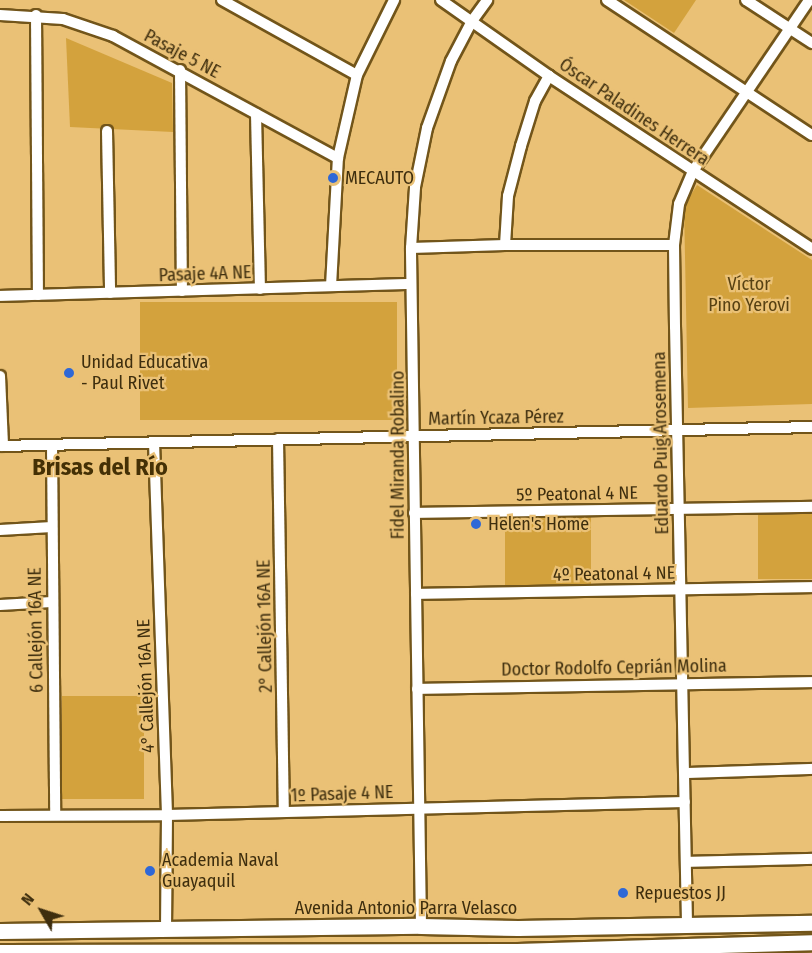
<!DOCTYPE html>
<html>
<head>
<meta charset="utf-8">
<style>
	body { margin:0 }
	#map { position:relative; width:812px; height:953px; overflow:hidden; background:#eac176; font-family:"Fira Sans Condensed",sans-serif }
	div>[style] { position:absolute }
	.green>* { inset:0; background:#d3a23d; transform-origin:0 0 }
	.roads { filter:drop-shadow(2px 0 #72551a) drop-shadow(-2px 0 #72551a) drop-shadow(0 2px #72551a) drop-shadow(0 -2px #72551a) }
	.street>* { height:10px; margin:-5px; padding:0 5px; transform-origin:5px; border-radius:5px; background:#fff }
	.secondary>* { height:15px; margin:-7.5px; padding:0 7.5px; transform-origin:7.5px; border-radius:7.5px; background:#fff }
	.dots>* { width:16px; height:16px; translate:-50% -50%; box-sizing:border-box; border:3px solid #eac176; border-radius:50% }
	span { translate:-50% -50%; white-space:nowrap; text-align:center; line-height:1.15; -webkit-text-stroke:4.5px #eac176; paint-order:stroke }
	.street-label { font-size:18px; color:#3e2e0e }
	.poi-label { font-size:18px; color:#3e2e0e }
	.left { translate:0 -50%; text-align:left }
	.park-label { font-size:18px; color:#574112 }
	.district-label { font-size:24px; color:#443005; font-weight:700 }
	.north { position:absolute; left:12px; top:881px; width:60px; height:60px; -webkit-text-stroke:4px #eac176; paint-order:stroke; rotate:309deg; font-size:16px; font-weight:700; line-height:24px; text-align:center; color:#3e2e0e }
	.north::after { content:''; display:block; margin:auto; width:21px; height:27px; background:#3e2e0e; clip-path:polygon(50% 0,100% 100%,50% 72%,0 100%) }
</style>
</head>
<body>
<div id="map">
	<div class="green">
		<i style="clip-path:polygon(624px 0,696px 0,674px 33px)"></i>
		<i style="clip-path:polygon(66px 38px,172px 83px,173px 132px,70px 127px)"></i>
		<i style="clip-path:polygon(697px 185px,812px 260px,812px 404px,688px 408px,684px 206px)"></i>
		<i style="left:397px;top:302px;width:118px;height:257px;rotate:90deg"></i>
		<i style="left:812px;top:511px;width:68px;height:54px;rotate:90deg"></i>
		<i style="left:505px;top:514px;width:86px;height:72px"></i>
		<i style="left:62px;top:696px;width:82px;height:103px"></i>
	</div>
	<div class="roads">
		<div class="street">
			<i style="left:222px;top:0;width:154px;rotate:29.1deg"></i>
			<i style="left:441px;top:0;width:132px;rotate:35.1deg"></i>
			<i style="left:549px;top:76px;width:315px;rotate:33.3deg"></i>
			<i style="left:607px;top:0;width:245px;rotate:33.4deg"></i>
			<i style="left:746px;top:0;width:79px;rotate:33.1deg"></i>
			<i style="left:0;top:15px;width:63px;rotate:3.6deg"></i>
			<i style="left:63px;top:19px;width:53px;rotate:18.8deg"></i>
			<i style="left:113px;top:36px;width:256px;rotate:28.5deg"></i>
			<i style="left:36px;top:15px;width:280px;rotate:89.6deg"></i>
			<i style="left:180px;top:70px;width:221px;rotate:89.5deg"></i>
			<i style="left:256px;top:114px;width:175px;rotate:88.7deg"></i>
			<i style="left:107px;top:131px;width:162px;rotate:88.9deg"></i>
			<i style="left:505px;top:245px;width:49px;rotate:-86.5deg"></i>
			<i style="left:508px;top:196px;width:52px;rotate:-75.4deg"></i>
			<i style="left:521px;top:146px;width:47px;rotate:-72.7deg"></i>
			<i style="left:535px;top:101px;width:29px;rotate:-61deg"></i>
			<i style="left:411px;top:248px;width:94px;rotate:-1.8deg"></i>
			<i style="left:505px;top:245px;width:169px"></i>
			<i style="left:331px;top:286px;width:128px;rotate:-86.9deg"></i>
			<i style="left:338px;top:158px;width:85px;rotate:-77.1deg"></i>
			<i style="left:357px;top:75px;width:84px;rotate:-63.7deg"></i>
			<i style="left:0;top:296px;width:410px;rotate:-1.7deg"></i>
			<i style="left:0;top:376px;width:70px;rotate:87.5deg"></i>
			<i style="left:278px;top:439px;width:373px;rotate:89.1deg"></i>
			<i style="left:154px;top:442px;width:373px;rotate:88deg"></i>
			<i style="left:167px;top:815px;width:114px;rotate:90.5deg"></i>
			<i style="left:52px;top:445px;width:370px;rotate:89.5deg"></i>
			<i style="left:0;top:446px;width:812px;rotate:-1.34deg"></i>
			<i style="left:414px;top:513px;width:398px;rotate:-0.9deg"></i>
			<i style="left:0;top:530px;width:52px;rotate:-3.3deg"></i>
			<i style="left:416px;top:594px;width:396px;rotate:-1deg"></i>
			<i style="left:0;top:605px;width:52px;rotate:-3.3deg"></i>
			<i style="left:417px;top:689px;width:395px;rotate:-1deg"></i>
			<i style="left:685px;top:773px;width:127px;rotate:-1.8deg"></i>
			<i style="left:0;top:816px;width:167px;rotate:-0.3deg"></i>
			<i style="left:167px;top:815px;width:518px;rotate:-1.44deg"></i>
			<i style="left:687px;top:862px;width:125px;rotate:-1.4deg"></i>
			<i style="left:687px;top:923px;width:596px;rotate:-91.15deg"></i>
			<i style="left:675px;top:327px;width:82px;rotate:-90.7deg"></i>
			<i style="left:674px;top:245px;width:41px;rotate:-83deg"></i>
			<i style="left:679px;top:204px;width:36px;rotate:-67deg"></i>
			<i style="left:693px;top:171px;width:207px;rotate:-55.8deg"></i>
			<i style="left:421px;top:926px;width:678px;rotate:-90.85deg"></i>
			<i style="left:411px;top:248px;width:61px;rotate:-86.2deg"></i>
			<i style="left:415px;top:187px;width:60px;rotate:-78.5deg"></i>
			<i style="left:427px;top:128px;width:71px;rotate:-70.3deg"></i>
			<i style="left:451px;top:61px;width:45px;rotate:-62.3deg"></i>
			<i style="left:472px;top:21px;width:26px;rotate:-54deg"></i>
		</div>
		<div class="secondary">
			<i style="left:0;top:931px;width:421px;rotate:-0.7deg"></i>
			<i style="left:421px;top:926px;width:97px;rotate:1.2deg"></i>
			<i style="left:518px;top:928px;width:294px;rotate:-1deg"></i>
			<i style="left:0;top:952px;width:517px;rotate:-0.11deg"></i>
			<i style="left:517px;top:951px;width:295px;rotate:-1.7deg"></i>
		</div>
	</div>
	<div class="dots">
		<i style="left:333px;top:178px;background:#2f68d6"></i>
		<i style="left:69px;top:373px;background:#2f68d6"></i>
		<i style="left:476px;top:524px;background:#2f68d6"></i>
		<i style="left:150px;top:871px;background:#2f68d6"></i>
		<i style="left:623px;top:893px;background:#2f68d6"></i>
	</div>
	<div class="street-label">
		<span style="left:182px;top:54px;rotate:28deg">Pasaje 5 NE</span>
		<span style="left:634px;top:112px;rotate:34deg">Óscar Paladines Herrera</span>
		<span style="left:205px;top:274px;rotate:-2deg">Pasaje 4A NE</span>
		<span style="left:496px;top:418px;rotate:-1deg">Martín Ycaza Pérez</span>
		<span style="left:661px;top:443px;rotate:-91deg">Eduardo Puig Arosemena</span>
		<span style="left:398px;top:455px;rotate:-90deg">Fidel Miranda Robalino</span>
		<span style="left:577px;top:494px;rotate:-1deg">5º Peatonal 4 NE</span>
		<span style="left:614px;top:574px;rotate:-1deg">4º Peatonal 4 NE</span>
		<span style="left:265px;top:626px;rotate:-91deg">2° Callejón 16A NE</span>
		<span style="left:36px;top:630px;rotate:-91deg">6 Callejón 16A NE</span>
		<span style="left:614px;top:668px;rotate:-1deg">Doctor Rodolfo Ceprián Molina</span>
		<span style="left:146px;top:686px;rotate:-92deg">4° Callejón 16A NE</span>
		<span style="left:342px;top:794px;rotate:-2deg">1º Pasaje 4 NE</span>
		<span style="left:406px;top:908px">Avenida Antonio Parra Velasco</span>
	</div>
	<div class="poi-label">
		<span class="left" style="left:345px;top:178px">MECAUTO</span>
		<span class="left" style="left:81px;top:373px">Unidad Educativa<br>- Paul Rivet</span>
		<span class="left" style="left:488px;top:524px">Helen's Home</span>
		<span class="left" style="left:162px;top:871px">Academia Naval<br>Guayaquil</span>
		<span class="left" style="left:635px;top:893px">Repuestos JJ</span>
	</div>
	<div class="park-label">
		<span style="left:749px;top:295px">Víctor<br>Pino Yerovi</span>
	</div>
	<div class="district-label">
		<span style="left:100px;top:468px">Brisas del Río</span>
	</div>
	<div class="north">N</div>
</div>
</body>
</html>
